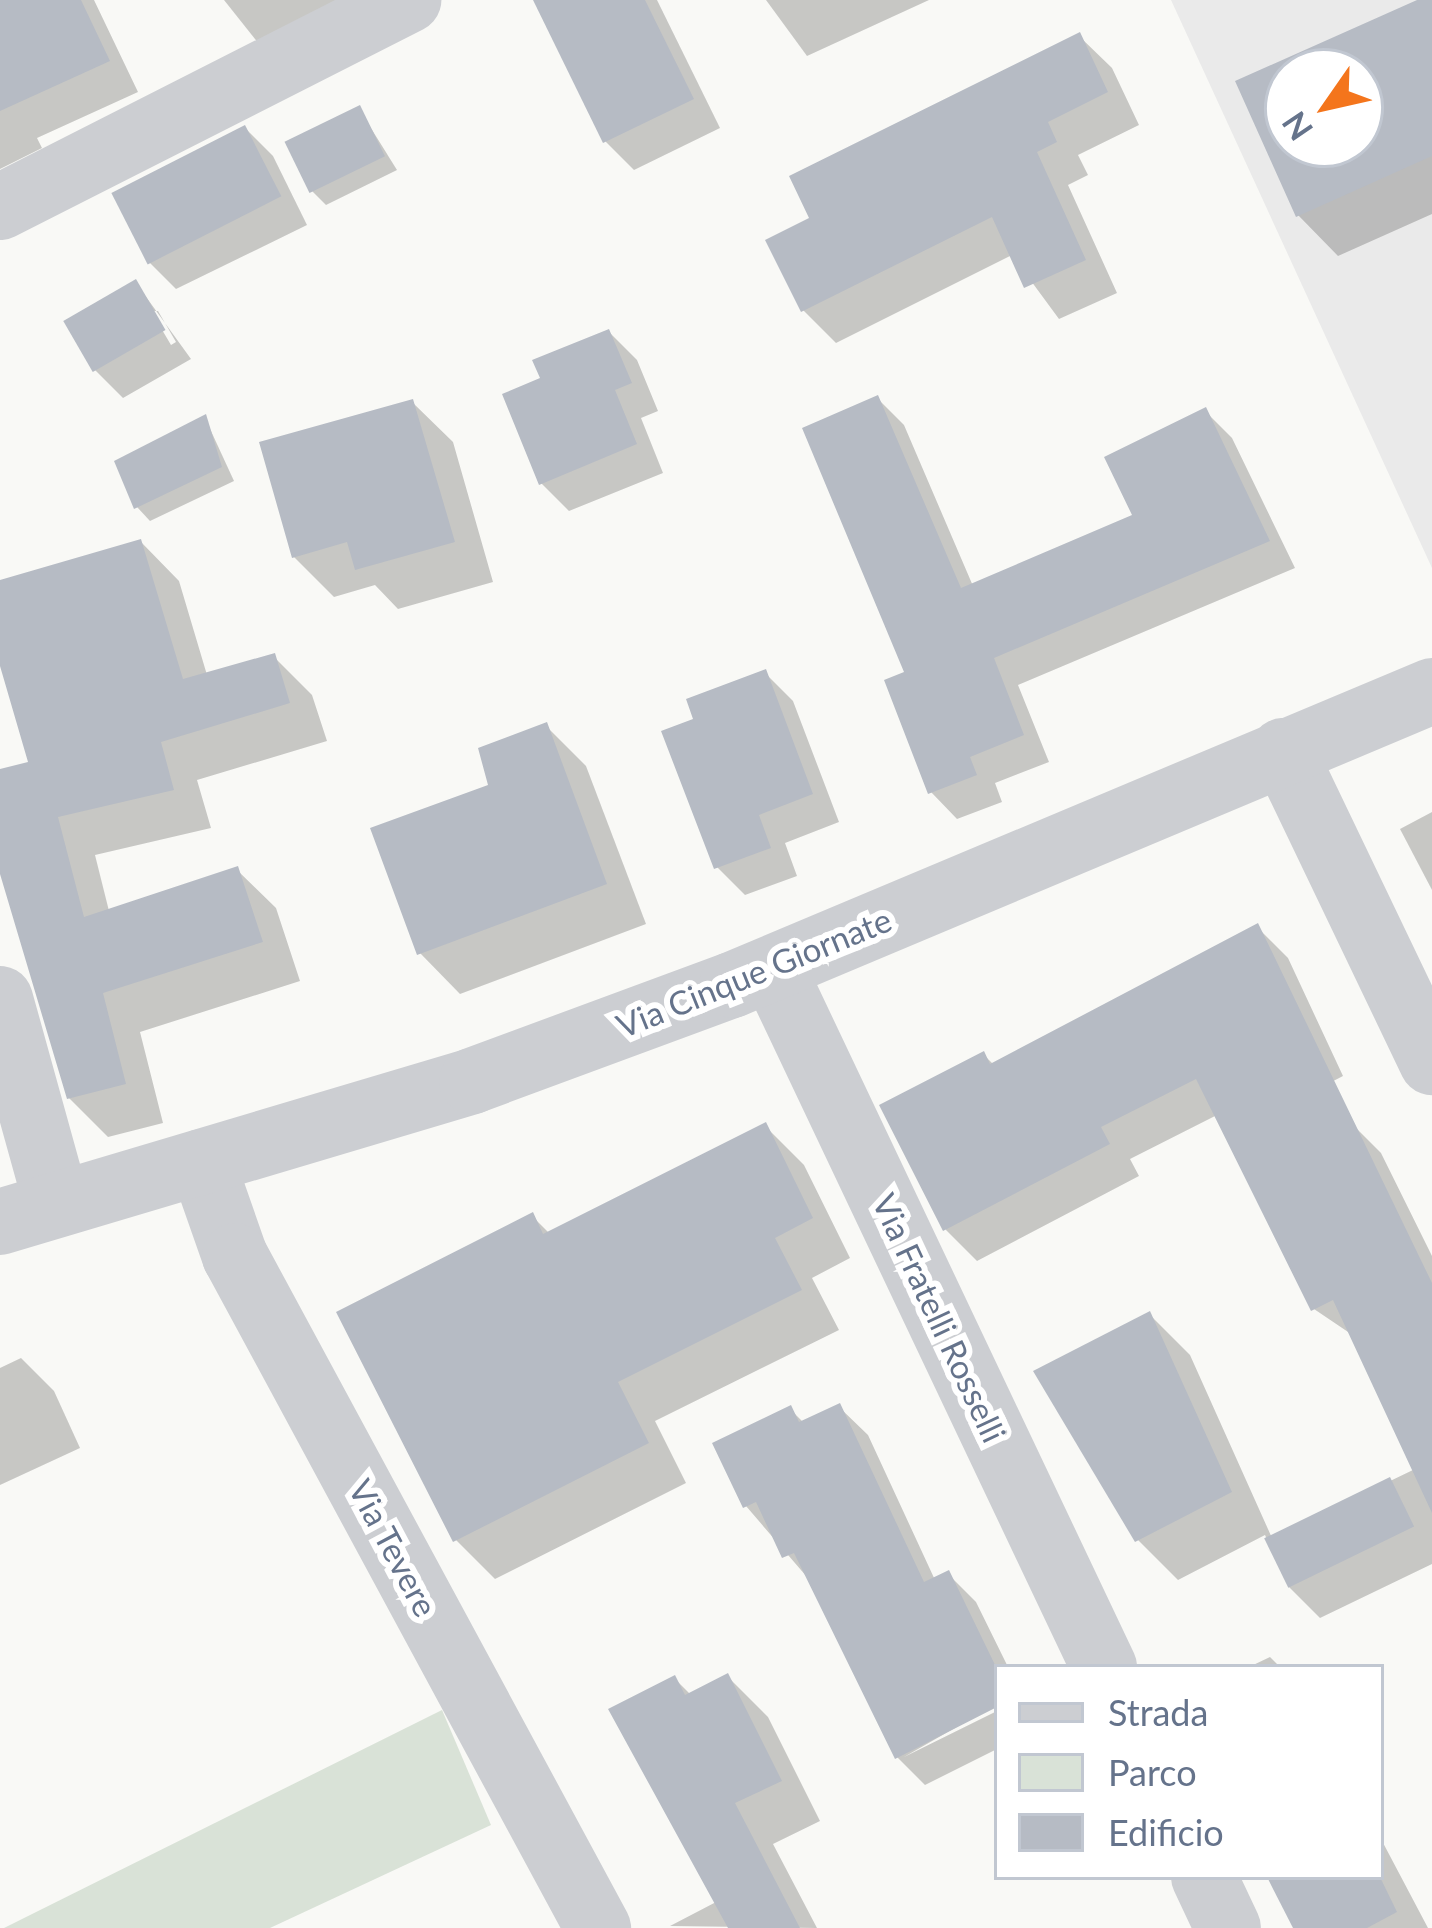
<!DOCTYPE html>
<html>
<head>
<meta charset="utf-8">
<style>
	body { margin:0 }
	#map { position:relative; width:1432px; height:1928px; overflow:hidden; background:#f9f9f6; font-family:Lato,sans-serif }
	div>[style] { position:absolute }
	.built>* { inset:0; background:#eaeaea }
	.green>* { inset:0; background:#d9e2d7 }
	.shadow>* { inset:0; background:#0003 }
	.building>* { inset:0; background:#b6bbc4; transform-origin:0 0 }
	.minor>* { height:66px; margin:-33px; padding:0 33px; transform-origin:33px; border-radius:33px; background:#ccced2 }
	span { translate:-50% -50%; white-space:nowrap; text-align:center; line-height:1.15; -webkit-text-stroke:12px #fff; paint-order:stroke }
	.street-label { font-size:33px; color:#65738b }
	.legend { position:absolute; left:994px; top:1664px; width:390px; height:216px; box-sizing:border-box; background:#fff; border:3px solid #c1c7d1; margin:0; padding:15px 21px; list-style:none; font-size:36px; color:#65738b }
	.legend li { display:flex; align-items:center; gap:24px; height:60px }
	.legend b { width:60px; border:3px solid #c1c7d1 }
	.north { position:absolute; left:1264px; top:48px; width:120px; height:120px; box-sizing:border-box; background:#fff; border:3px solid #c1c7d1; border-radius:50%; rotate:236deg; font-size:33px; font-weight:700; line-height:48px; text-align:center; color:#65738b }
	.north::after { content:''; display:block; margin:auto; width:42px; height:54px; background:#f4751c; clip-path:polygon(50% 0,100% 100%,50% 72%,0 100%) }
</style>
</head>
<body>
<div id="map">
	<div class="built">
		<i style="clip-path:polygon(evenodd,1171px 0,1432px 0,1432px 568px,1171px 0,1288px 72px,1360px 72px,1360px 144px,1288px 144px,1288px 72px)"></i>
	</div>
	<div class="green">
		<i style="clip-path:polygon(442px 1710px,491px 1825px,270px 1928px,4px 1928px)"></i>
	</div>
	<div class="shadow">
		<i style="clip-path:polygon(0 0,94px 0,138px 92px,37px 138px,42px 148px,0 169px)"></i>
		<i style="clip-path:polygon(224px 0,414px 0,279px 69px)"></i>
		<i style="clip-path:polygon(548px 0,657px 0,720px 128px,634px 170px,606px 142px,538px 5px)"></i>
		<i style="clip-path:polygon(766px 0,929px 0,807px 56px)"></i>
		<i style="clip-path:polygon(evenodd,1432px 0,1432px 214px,1338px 256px,1298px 215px,1239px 82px,1432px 0,1288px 72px,1360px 72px,1360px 144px,1288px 144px,1288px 72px)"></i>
		<i style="clip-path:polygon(1079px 36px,1112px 68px,1139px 125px,1078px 155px,1088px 175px,1068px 185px,1117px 293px,1059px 319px,1012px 255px,836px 343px,803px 310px,814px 219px)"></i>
		<i style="clip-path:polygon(359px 109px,397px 170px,326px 205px,312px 191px)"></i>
		<i style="clip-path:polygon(245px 128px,273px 156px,307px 225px,176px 289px,148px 261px)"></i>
		<i style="clip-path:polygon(evenodd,136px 283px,191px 359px,123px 398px,95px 370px,136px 283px,151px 311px,158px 311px,176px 342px,171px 345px,151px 311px)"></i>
		<i style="clip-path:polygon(609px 332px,637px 360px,658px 411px,641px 418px,663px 473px,569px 511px,541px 483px,544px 380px)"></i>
		<i style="clip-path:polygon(878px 399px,904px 425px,973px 586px,1136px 517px,1205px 411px,1232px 438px,1295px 568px,1018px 685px,1049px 762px,995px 783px,1002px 802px,957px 819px,931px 792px,908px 674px)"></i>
		<i style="clip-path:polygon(412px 402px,453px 442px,493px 582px,398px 609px,375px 585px,334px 597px,294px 557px)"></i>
		<i style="clip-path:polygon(205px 418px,234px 481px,150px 521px,137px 507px)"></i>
		<i style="clip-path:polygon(141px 542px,179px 581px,207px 675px,274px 657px,312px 695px,327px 741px,197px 780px,211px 828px,95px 855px,109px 911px,237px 870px,276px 908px,300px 981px,140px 1032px,163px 1123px,108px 1137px,69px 1098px,0 862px,0 772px,32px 764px,0 656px,0 583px)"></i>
		<i style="clip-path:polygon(765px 673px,793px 701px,839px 822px,785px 843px,797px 876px,745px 895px,717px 867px,696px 721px)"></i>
		<i style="clip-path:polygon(546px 726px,586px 766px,646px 924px,460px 994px,420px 953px,491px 787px)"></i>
		<i style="clip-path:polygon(1432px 812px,1432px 890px,1400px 829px)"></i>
		<i style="clip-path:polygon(1257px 927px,1288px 958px,1343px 1076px,1289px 1104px,1350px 1122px,1381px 1153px,1432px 1256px,1432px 1564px,1320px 1618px,1289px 1587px,1265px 1535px,1178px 1580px,1138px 1540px,1150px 1315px,1190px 1355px,1272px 1538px,1415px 1469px,1354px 1336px,1314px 1309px,1217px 1115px,1130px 1159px,1139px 1176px,977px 1261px,946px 1230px,883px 1107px,983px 1054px,994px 1065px)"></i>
		<i style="clip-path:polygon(765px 1126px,804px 1165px,850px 1258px,812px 1278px,839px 1330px,655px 1421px,686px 1483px,495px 1579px,456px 1540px,532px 1216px,550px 1234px)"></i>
		<i style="clip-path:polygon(21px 1358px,54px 1391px,80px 1448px,0 1485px,0 1368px)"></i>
		<i style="clip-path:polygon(839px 1407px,868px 1435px,935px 1580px,948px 1574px,976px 1602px,1008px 1667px,997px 1667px,997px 1704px,904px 1757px,997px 1711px,997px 1749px,925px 1785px,897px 1757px,813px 1584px,746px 1506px,790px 1409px,804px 1423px)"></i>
		<i style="clip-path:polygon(1270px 1657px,1280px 1667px,1249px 1667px)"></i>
		<i style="clip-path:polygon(728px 1677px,768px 1717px,820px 1821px,773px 1844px,817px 1928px,670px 1926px,718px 1901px,674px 1678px,691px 1695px)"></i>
		<i style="clip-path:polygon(1381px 1839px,1428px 1928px,1297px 1928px,1271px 1877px,1381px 1877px)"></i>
	</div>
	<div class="building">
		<i style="clip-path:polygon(0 0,81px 0,110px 61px,0 111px)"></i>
		<i style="clip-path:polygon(533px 0,645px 0,694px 99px,603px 143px)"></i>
		<i style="clip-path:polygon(evenodd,1417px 0,1432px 0,1432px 156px,1296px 217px,1235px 81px,1417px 0,1288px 72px,1360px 72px,1360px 144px,1288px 144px,1288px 72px)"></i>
		<i style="clip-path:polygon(1080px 32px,1108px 92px,1048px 122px,1057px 142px,1037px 152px,1086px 260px,1024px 288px,992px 217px,801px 312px,765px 240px,809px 218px,789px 176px)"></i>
		<i style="left:360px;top:105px;width:57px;height:84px;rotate:64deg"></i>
		<i style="left:245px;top:125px;width:80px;height:150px;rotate:63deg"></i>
		<i style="left:136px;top:279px;width:59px;height:84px;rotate:60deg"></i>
		<i style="clip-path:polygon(609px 329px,632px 383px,615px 390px,637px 444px,539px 485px,502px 394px,540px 378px,532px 360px)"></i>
		<i style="clip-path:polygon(878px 395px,961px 588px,1132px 515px,1104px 457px,1206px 407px,1270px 541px,994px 658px,1024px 735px,970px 757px,977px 775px,928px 794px,884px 680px,904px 672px,802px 428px)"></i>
		<i style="clip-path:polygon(413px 399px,455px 542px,355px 570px,347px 542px,292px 558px,259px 442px)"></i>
		<i style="clip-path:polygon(206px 414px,222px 467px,134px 509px,114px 461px)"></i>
		<i style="clip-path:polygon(141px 539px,183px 679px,275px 653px,290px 703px,161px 742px,174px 790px,58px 817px,84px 917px,238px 866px,263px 942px,103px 993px,126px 1084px,67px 1099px,0 874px,0 769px,28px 762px,0 666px,0 580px)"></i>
		<i style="clip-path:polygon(766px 669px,813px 794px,759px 815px,771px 848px,714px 869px,661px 731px,693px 719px,686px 699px)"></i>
		<i style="clip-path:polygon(547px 722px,607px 884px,417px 955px,370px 828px,488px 785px,478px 748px)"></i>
		<i style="clip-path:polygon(1258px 923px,1432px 1283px,1432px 1513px,1333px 1300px,1311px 1311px,1196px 1079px,1101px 1127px,1110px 1144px,943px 1231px,879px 1105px,984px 1051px,990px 1064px)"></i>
		<i style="clip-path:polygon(766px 1122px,813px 1218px,775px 1238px,802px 1290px,618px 1382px,649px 1443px,453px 1542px,336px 1312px,533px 1212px,543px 1234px)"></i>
		<i style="clip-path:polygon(1150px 1311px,1232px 1492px,1135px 1542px,1033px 1371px)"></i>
		<i style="clip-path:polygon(840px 1403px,924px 1582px,949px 1570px,997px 1669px,997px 1707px,895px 1759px,794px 1553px,782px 1558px,756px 1502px,743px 1508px,712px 1443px,791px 1405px,799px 1422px)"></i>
		<i style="left:1390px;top:1477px;width:55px;height:140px;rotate:64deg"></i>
		<i style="clip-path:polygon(728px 1673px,782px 1781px,735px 1803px,800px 1928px,728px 1928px,608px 1709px,675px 1675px,685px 1695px)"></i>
		<i style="clip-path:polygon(1267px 1877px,1380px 1877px,1397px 1912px,1367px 1928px,1293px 1928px)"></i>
	</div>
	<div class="minor">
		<i style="left:0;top:207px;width:458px;rotate:-26.9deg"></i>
		<i style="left:1283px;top:751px;width:345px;rotate:64.4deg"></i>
		<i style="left:773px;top:969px;width:773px;rotate:64.63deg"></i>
		<i style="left:0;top:999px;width:213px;rotate:74.5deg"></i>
		<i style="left:202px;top:1162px;width:100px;rotate:70.7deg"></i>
		<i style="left:235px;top:1256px;width:764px;rotate:61.62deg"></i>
		<i style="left:0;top:1222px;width:493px;rotate:-16.6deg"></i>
		<i style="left:472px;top:1081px;width:277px;rotate:-20.3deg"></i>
		<i style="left:732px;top:985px;width:759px;rotate:-22.78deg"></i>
		<i style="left:1204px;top:1877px;width:56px;rotate:64.8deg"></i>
	</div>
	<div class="street-label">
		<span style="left:754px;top:973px;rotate:-22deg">Via Cinque Giornate</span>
		<span style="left:939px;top:1318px;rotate:65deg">Via Fratelli Rosselli</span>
		<span style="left:393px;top:1548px;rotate:62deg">Via Tevere</span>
	</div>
	<ul class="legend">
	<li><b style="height:15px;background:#ccced2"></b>Strada</li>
	<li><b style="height:33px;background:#d9e2d7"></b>Parco</li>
	<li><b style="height:33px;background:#b6bbc4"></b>Edificio</li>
	</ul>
	<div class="north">N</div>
</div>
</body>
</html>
